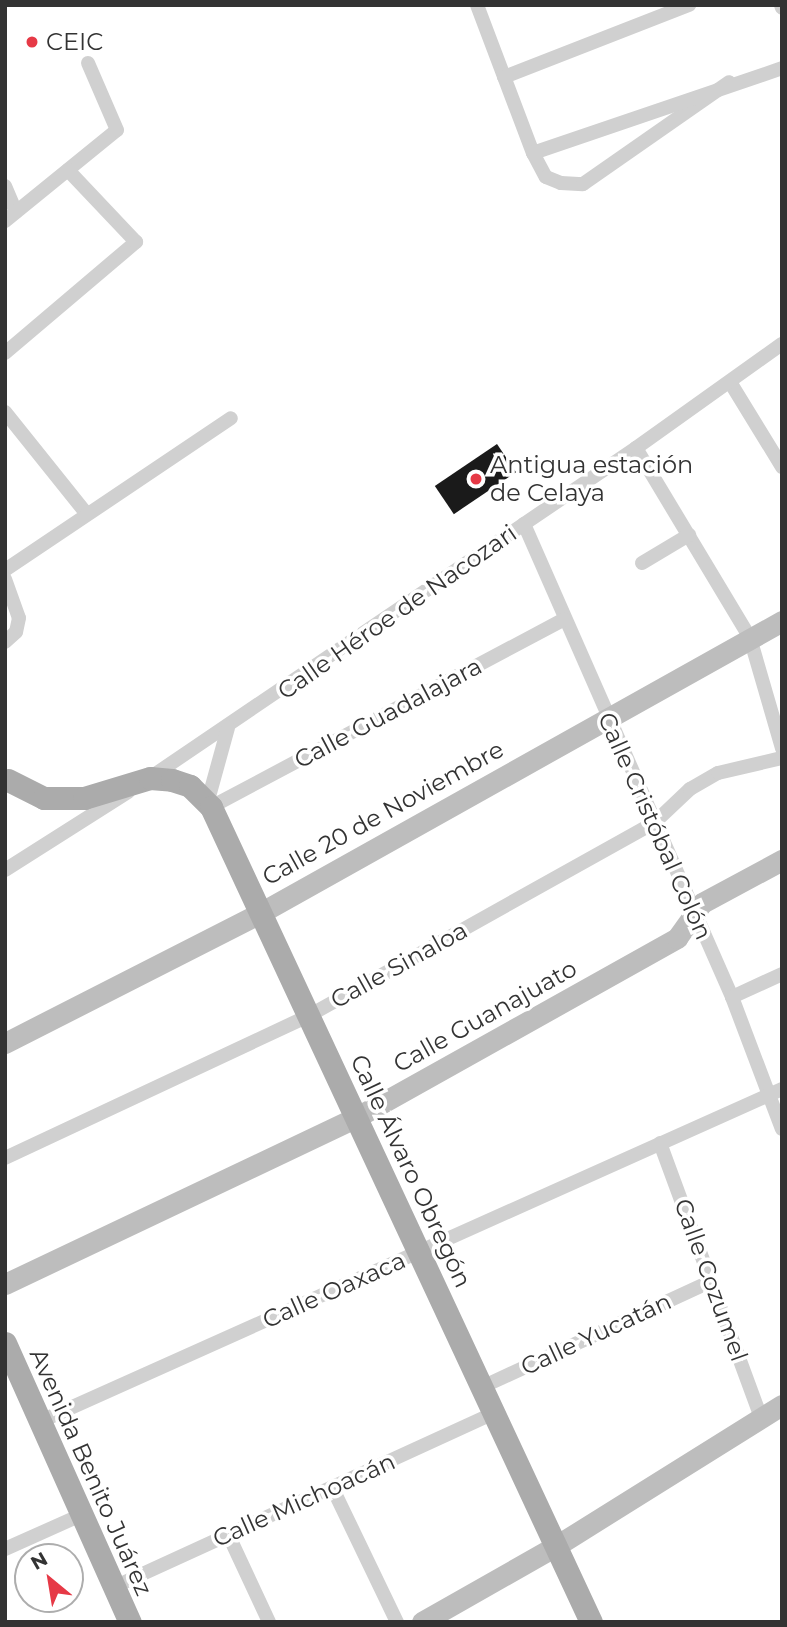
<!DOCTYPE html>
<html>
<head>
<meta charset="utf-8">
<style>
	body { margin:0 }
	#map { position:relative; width:787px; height:1627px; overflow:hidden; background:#fff; font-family:Montserrat,sans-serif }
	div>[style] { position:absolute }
	.building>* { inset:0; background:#1a1a1a; transform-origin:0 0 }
	.street>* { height:14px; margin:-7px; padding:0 7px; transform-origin:7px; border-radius:7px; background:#d0d0d0 }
	.secondary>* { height:21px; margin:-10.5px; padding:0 10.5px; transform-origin:10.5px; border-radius:10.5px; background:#bdbdbd }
	.primary>* { height:23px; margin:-11.5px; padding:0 11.5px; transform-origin:11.5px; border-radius:11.5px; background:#ababab }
	.dots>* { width:19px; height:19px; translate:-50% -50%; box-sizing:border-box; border:4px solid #fff; border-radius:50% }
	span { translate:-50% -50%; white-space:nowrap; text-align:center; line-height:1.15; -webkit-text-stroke:7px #fff; paint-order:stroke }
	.poi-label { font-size:24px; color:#333 }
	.left { translate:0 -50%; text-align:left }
	.street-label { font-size:24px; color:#333 }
	.frame { position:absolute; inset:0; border:7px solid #333; pointer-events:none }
	.north { position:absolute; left:14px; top:1543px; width:70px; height:70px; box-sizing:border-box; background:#fff; border:2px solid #adadad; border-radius:50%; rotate:330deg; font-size:19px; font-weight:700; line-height:28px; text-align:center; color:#333 }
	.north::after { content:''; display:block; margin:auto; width:24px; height:32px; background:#e63946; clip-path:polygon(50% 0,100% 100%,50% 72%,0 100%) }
</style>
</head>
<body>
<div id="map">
	<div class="building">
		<i style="left:497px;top:444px;width:34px;height:75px;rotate:56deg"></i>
	</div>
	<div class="street">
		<i style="left:477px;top:5px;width:158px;rotate:69.3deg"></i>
		<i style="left:533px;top:153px;width:27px;rotate:62deg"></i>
		<i style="left:546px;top:177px;width:16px;rotate:22deg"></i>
		<i style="left:561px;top:183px;width:22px;rotate:3deg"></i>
		<i style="left:583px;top:184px;width:178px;rotate:-34.9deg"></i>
		<i style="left:781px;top:5px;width:3px;rotate:72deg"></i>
		<i style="left:504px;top:77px;width:199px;rotate:-21.3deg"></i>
		<i style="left:533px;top:153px;width:263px;rotate:-18.8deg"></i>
		<i style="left:5px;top:186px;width:28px;rotate:67deg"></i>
		<i style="left:5px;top:221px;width:144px;rotate:-39.1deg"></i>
		<i style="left:117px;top:130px;width:73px;rotate:-113.4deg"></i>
		<i style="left:5px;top:353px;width:172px;rotate:-40.3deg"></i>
		<i style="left:136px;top:242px;width:99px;rotate:-133.4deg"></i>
		<i style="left:730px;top:382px;width:100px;rotate:58.5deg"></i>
		<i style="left:5px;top:412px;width:129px;rotate:51.3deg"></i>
		<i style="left:636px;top:448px;width:222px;rotate:59deg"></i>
		<i style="left:750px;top:638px;width:115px;rotate:73.8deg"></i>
		<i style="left:524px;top:524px;width:517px;rotate:66.26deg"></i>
		<i style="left:732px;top:997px;width:141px;rotate:69.3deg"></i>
		<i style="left:642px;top:563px;width:55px;rotate:-30.8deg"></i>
		<i style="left:5px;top:570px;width:272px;rotate:-33.9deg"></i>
		<i style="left:5px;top:579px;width:41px;rotate:70.3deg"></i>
		<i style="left:19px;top:618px;width:14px;rotate:102deg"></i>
		<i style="left:16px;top:632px;width:15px;rotate:138deg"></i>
		<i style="left:151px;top:777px;width:586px;rotate:-34.15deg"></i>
		<i style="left:636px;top:448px;width:179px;rotate:-35.5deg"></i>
		<i style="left:207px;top:804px;width:79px;rotate:-74.6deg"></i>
		<i style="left:211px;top:807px;width:400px;rotate:-28deg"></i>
		<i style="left:5px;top:870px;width:146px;rotate:-32.4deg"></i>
		<i style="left:732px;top:997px;width:55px;rotate:-24.7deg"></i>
		<i style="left:660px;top:1143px;width:292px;rotate:69.8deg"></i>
		<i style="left:5px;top:1158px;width:337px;rotate:-25.1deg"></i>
		<i style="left:310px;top:1015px;width:394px;rotate:-29.2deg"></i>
		<i style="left:654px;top:823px;width:50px;rotate:-43.4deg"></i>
		<i style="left:690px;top:789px;width:32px;rotate:-30deg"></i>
		<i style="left:718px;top:773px;width:66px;rotate:-13.2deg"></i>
		<i style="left:482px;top:1387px;width:252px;rotate:-24.8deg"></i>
		<i style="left:39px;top:1422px;width:814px;rotate:-24.14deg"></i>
		<i style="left:332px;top:1487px;width:150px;rotate:64.3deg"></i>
		<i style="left:228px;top:1534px;width:97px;rotate:65deg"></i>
		<i style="left:5px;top:1549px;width:83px;rotate:-24.1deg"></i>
		<i style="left:114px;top:1587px;width:418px;rotate:-24.6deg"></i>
	</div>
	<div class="secondary">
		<i style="left:5px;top:1043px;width:288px;rotate:-27deg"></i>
		<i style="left:262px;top:912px;width:596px;rotate:-29.23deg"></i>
		<i style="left:5px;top:1284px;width:390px;rotate:-25.4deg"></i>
		<i style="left:357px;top:1117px;width:367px;rotate:-29.2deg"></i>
		<i style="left:677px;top:938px;width:43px;rotate:-54.5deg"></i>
		<i style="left:702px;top:903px;width:91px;rotate:-28.3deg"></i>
		<i style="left:422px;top:1622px;width:154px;rotate:-29.6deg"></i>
		<i style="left:556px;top:1546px;width:266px;rotate:-32deg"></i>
	</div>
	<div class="primary">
		<i style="left:8px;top:780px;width:40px;rotate:26.6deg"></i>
		<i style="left:44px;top:798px;width:40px"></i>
		<i style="left:84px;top:798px;width:69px;rotate:-16.9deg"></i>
		<i style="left:150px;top:778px;width:22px;rotate:5deg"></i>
		<i style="left:172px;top:780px;width:19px;rotate:18deg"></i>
		<i style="left:190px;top:786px;width:30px;rotate:45deg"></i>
		<i style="left:211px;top:807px;width:899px;rotate:65deg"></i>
		<i style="left:5px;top:1343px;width:306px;rotate:65.9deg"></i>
	</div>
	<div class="dots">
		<i style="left:32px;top:42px;background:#e63946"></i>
		<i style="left:476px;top:479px;background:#e63946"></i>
	</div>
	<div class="poi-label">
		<span class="left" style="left:46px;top:42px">CEIC</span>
		<span class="left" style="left:490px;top:479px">Antigua estación<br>de Celaya</span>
	</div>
	<div class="street-label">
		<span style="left:397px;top:612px;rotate:-35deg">Calle Héroe de Nacozari</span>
		<span style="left:388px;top:713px;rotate:-28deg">Calle Guadalajara</span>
		<span style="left:383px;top:813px;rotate:-29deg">Calle 20 de Noviembre</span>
		<span style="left:655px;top:826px;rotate:66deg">Calle Cristóbal Colón</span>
		<span style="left:399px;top:965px;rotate:-29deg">Calle Sinaloa</span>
		<span style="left:485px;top:1016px;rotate:-29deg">Calle Guanajuato</span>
		<span style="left:411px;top:1171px;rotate:65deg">Calle Álvaro Obregón</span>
		<span style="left:711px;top:1280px;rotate:70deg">Calle Cozumel</span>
		<span style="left:334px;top:1290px;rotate:-24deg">Calle Oaxaca</span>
		<span style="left:596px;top:1334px;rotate:-25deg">Calle Yucatán</span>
		<span style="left:91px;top:1472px;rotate:66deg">Avenida Benito Juárez</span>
		<span style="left:304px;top:1500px;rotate:-24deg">Calle Michoacán</span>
	</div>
	<div class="frame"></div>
	<div class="north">N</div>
</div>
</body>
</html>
